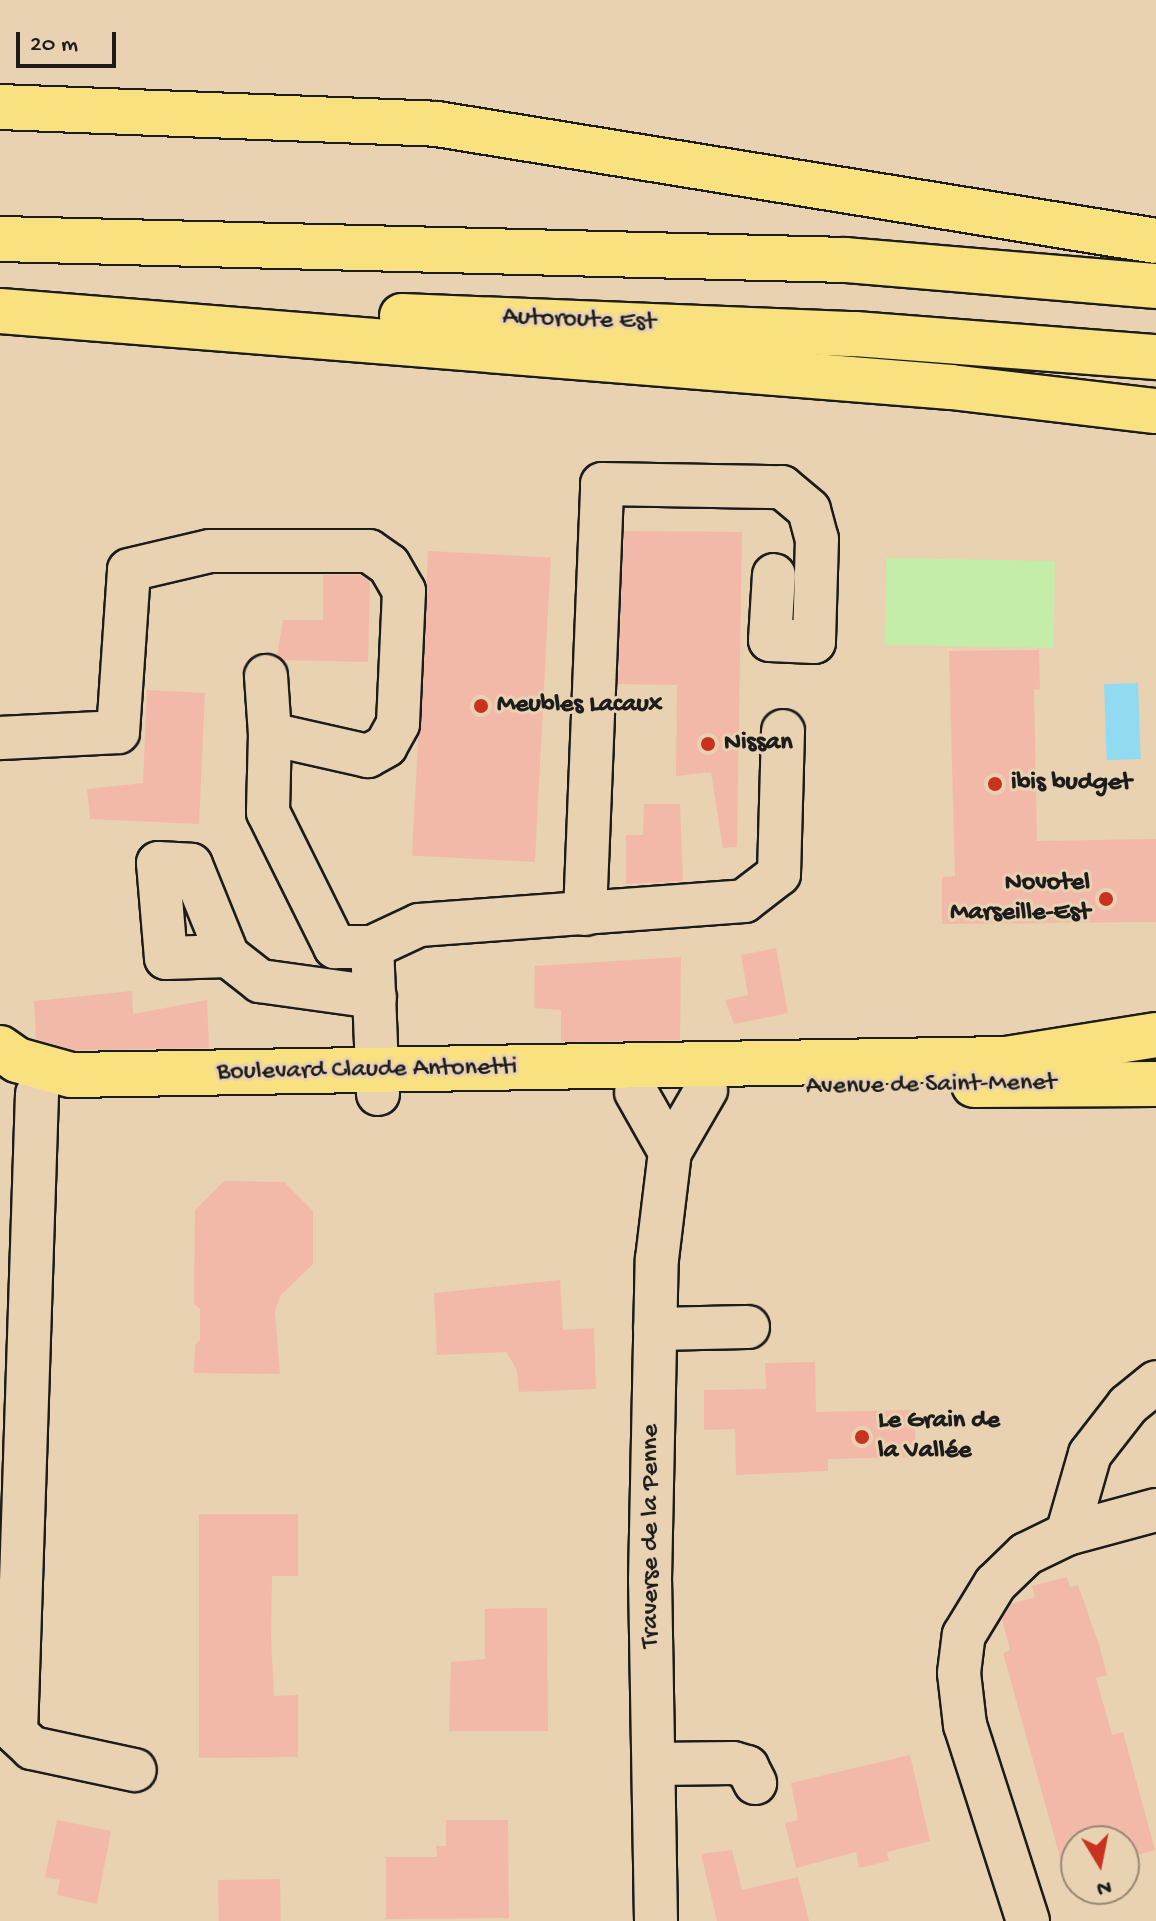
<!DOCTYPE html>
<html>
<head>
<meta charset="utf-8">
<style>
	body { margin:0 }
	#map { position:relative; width:1156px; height:1921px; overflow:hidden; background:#e8d2b1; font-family:"Gochi Hand",sans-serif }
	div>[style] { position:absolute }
	.green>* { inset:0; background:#c3eda9; transform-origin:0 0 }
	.water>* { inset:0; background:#90dbf1; transform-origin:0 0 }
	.building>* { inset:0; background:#f2b9a9; transform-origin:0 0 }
	.roads { filter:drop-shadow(2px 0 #1c1c1c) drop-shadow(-2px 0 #1c1c1c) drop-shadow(0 2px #1c1c1c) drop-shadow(0 -2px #1c1c1c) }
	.minor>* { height:42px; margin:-21px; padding:0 21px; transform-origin:21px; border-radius:21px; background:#e8d2b1 }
	.major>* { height:44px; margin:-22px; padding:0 22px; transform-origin:22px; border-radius:22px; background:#fae180 }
	.highway>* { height:44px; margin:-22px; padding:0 22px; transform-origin:22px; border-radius:22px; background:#fae180 }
	.dots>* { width:22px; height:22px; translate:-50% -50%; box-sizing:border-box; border:4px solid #e8d2b1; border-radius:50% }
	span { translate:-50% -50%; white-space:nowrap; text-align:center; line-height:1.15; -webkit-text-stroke:6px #e8d2b1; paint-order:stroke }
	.street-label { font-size:26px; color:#1c1c1c }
	.poi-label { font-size:26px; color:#1c1c1c; font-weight:700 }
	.left { translate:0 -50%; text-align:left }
	.right { translate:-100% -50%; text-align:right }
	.north { position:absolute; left:1060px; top:1825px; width:80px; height:80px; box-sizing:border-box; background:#e8d2b1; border:2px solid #968975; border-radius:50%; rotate:170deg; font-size:22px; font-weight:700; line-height:32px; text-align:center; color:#1c1c1c }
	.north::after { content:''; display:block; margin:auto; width:28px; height:36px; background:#c8321e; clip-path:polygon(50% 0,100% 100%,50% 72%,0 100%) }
	.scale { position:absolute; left:16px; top:32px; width:100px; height:36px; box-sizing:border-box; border:4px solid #1c1c1c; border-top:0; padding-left:10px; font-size:24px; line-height:28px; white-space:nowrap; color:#1c1c1c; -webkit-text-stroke:6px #e8d2b1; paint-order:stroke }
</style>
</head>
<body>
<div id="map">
	<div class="green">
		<i style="left:886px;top:558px;width:169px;height:87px;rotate:1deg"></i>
	</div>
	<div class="water">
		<i style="left:1138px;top:683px;width:76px;height:34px;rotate:88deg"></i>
	</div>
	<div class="building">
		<i style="clip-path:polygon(624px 531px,742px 532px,737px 847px,723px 848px,711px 772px,676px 776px,677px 685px,618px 684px)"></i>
		<i style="left:428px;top:551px;width:123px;height:305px;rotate:3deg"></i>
		<i style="clip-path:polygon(323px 575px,361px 575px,370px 581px,368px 662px,283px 660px,277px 655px,283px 620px,323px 620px)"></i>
		<i style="clip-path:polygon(1039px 650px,1040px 690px,1034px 689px,1037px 841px,1156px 839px,1156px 922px,942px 924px,942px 877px,955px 876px,949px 651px)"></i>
		<i style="clip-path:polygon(147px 690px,205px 693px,199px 824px,90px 819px,87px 789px,143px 783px)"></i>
		<i style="clip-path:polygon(644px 804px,680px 804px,683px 881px,626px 884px,626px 835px,643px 835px)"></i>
		<i style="clip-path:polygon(776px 948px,788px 1013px,734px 1024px,725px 1000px,748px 995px,741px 955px)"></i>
		<i style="clip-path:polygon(681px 957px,680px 1040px,561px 1042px,561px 1010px,534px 1008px,535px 966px)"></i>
		<i style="clip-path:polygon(132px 991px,133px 1014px,207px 1000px,209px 1048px,74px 1050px,36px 1039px,34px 1001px)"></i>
		<i style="clip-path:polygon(224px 1181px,284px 1182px,313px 1211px,313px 1264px,281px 1295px,275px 1310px,280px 1374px,194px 1373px,195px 1345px,200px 1340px,200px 1309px,194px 1304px,195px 1210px)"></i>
		<i style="clip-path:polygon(560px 1280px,563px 1330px,594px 1328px,596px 1389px,519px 1392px,517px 1370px,506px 1352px,437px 1355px,434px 1293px)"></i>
		<i style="clip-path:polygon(815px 1362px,816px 1412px,915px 1410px,915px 1457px,828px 1459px,828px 1471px,736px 1475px,735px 1429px,704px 1430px,704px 1390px,766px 1389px,765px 1363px)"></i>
		<i style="clip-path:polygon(199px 1514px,298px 1514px,298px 1576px,272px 1576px,271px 1637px,274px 1696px,298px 1695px,298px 1757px,199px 1758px)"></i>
		<i style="clip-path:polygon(1067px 1577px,1070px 1587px,1078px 1585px,1099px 1645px,1107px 1675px,1096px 1678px,1112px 1735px,1123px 1732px,1155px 1850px,1124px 1859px,1124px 1841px,1076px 1841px,1076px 1872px,1065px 1875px,1003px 1653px,1010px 1650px,1002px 1619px,1011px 1604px,1035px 1597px,1032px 1586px)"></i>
		<i style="clip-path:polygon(516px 1608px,547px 1608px,548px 1731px,449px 1731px,451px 1662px,485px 1659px,485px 1609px)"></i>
		<i style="clip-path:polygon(910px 1755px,930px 1841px,887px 1852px,889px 1861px,859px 1868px,856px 1852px,796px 1868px,785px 1823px,798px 1820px,791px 1783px)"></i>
		<i style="clip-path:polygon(57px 1820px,111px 1831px,97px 1904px,57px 1895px,60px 1880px,45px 1877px)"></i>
		<i style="clip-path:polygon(446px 1820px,508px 1820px,509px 1918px,386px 1919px,386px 1857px,437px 1857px,436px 1846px,446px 1846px)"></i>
		<i style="clip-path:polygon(732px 1850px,742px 1890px,798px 1877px,809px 1921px,717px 1921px,701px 1854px)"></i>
		<i style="left:280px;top:1879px;width:42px;height:62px;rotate:89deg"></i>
	</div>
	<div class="roads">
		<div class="minor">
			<i style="left:266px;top:676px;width:58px;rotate:86.1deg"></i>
			<i style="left:0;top:738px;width:118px;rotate:-2.9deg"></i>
			<i style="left:118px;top:732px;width:162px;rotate:-86.1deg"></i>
			<i style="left:129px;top:570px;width:83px;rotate:-13.2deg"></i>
			<i style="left:210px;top:551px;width:159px"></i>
			<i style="left:369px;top:551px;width:24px;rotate:35deg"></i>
			<i style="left:389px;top:565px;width:30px;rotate:60deg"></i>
			<i style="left:404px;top:591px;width:133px;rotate:92.6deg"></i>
			<i style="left:398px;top:724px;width:25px;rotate:119deg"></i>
			<i style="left:386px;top:746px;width:21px;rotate:151deg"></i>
			<i style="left:368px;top:756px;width:100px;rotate:-167.3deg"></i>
			<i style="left:270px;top:734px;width:78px;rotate:91.5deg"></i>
			<i style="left:268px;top:812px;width:151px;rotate:63.6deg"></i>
			<i style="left:335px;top:947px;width:37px"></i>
			<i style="left:585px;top:914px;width:430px;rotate:-87.7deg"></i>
			<i style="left:602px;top:484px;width:180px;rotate:1deg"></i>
			<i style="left:782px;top:487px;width:35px;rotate:40deg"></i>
			<i style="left:809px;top:510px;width:30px;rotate:75deg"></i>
			<i style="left:817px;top:539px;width:103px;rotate:91.7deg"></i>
			<i style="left:814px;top:642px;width:44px;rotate:-177.4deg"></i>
			<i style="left:770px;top:640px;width:65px;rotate:-86.5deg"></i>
			<i style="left:228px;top:956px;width:62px;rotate:178.2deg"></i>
			<i style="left:166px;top:958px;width:95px;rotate:-94.8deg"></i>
			<i style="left:158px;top:863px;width:33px;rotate:3deg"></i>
			<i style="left:191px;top:865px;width:98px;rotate:67.9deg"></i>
			<i style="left:228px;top:956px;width:41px;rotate:38deg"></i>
			<i style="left:260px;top:981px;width:116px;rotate:7.9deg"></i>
			<i style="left:636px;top:1092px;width:69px;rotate:60.5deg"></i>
			<i style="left:37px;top:1094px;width:639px;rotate:91.88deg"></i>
			<i style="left:16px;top:1733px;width:22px;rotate:43deg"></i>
			<i style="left:32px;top:1748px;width:105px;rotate:12.1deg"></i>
			<i style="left:378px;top:1094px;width:147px;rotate:-92.3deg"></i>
			<i style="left:372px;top:947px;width:52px;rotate:-25.1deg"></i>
			<i style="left:419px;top:925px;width:326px;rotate:-4.2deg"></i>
			<i style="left:744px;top:901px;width:44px;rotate:-37.6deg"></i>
			<i style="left:779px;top:874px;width:143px;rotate:-88.4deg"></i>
			<i style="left:655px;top:1329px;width:93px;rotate:-1.2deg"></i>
			<i style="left:1067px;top:1534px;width:83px;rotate:-74deg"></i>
			<i style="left:1090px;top:1454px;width:62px;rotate:-52.2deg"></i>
			<i style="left:1128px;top:1405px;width:36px;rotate:-39deg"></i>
			<i style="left:654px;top:1764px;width:79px;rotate:-0.7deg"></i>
			<i style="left:733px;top:1763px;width:15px;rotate:16deg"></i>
			<i style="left:747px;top:1767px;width:18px;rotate:63deg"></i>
			<i style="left:656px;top:1921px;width:341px;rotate:-91deg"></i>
			<i style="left:650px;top:1580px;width:321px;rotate:-88.8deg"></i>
			<i style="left:657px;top:1259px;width:108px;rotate:-83.1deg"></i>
			<i style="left:670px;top:1152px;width:72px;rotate:-59.9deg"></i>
			<i style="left:1028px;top:1921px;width:206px;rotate:-107.8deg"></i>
			<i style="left:965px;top:1725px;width:52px;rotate:-96.6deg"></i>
			<i style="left:959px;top:1673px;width:38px;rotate:-83deg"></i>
			<i style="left:964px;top:1635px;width:60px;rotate:-58.7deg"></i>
			<i style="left:995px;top:1584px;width:43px;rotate:-44.1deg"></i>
			<i style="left:1026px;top:1554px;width:46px;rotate:-26deg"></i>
			<i style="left:1067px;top:1534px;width:92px;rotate:-15.1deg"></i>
		</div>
		<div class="major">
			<i style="left:0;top:1048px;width:21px;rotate:35deg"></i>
			<i style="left:17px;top:1060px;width:56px;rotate:15.5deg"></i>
			<i style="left:71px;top:1075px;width:935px;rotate:-0.98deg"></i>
			<i style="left:1006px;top:1059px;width:152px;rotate:-9.1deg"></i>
			<i style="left:974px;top:1085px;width:182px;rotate:-0.3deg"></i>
		</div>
		<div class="highway">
			<i style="left:0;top:107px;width:437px;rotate:2.2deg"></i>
			<i style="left:437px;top:124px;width:728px;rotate:9.24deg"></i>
			<i style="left:0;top:239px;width:845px;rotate:1.42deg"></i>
			<i style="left:845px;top:260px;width:312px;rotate:4.8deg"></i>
			<i style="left:0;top:311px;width:954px;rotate:4.57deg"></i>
			<i style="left:951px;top:387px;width:206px;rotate:6.7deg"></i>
			<i style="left:402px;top:316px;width:453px;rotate:2.3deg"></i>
			<i style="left:855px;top:334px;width:302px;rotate:4.4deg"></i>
		</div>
	</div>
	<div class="dots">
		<i style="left:481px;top:706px;background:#c8321e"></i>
		<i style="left:708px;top:744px;background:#c8321e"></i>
		<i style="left:995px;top:784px;background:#c8321e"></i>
		<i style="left:1106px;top:899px;background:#c8321e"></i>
		<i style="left:862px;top:1437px;background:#c8321e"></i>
	</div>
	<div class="street-label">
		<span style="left:579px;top:321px;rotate:2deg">Autoroute Est</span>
		<span style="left:367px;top:1071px;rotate:-1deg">Boulevard Claude Antonetti</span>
		<span style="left:931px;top:1086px;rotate:-1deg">Avenue de Saint-Menet</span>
		<span style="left:652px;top:1536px;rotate:-90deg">Traverse de la Penne</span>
	</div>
	<div class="poi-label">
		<span class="left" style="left:497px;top:706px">Meubles Lacaux</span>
		<span class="left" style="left:724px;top:744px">Nissan</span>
		<span class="left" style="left:1011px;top:784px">ibis budget</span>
		<span class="right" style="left:1090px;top:899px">Novotel<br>Marseille-Est</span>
		<span class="left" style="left:878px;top:1437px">Le Grain de<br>la Vallée</span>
	</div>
	<div class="north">N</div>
	<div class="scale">20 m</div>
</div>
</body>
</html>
